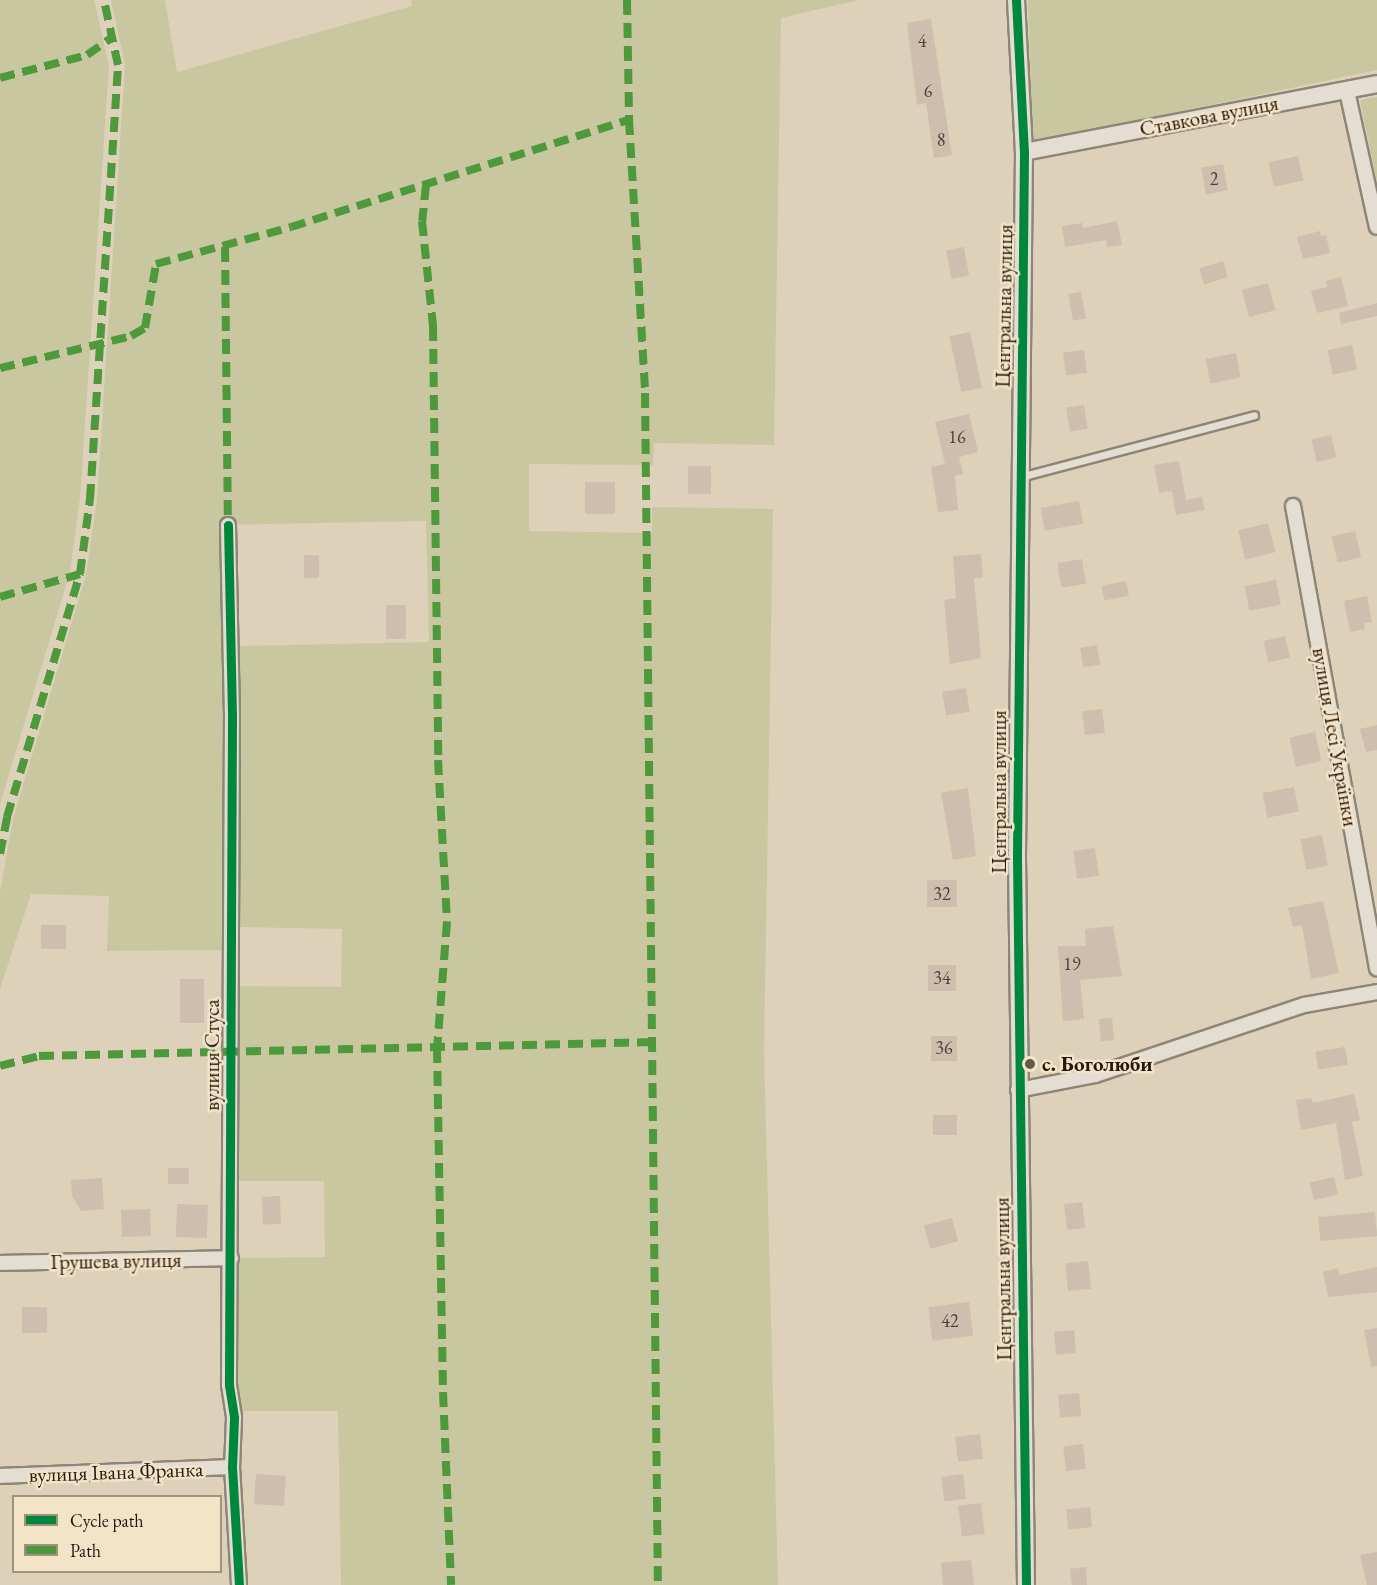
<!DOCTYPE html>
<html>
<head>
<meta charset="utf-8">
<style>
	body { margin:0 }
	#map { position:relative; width:1377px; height:1585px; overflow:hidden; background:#ddd1ba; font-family:"EB Garamond",serif }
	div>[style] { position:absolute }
	.green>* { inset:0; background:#c9c79f }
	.building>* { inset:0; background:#cfbdae; transform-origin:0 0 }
	.roads { filter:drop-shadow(2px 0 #8e8577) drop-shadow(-2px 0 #8e8577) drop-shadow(0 2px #8e8577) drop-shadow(0 -2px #8e8577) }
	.service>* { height:7px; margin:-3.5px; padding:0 3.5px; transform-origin:3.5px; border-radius:3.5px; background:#e4ded2 }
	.minor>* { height:14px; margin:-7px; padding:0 7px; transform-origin:7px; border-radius:7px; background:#e4ded2 }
	.tertiary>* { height:16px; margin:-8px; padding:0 8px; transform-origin:8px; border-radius:8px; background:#e4ded2 }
	.quiet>* { height:8px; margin-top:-4px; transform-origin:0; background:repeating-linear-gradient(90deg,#4e993c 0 15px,transparent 0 23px) }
	.cycleway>* { height:9px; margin:-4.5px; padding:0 4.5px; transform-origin:4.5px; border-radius:4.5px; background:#00873e }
	.dots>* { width:16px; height:16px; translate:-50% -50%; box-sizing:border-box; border:3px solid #f3e4c8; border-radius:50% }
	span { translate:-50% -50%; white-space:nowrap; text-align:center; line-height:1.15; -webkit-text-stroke:5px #f3e4c8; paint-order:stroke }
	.number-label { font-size:18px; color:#504038 }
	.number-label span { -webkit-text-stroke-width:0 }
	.street-label { font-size:21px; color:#251710 }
	.poi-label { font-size:21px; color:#251710; font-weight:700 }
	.left { translate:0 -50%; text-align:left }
	.legend { position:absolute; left:12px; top:1495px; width:210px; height:78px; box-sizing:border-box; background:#f3e4c8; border:2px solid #a1927e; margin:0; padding:8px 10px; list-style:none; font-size:18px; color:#251710 }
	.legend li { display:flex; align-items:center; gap:12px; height:30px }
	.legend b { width:30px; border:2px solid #a1927e }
</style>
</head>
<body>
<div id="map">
	<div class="green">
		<i style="clip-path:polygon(0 0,94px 0,109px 66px,80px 498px,70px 572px,0 804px)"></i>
		<i style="clip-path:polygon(111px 0,165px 0,177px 72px,412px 6px,411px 0,858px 0,781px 18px,774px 445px,654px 443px,653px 465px,529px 464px,529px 531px,652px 533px,652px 507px,773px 509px,764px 1052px,778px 1585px,341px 1585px,338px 1411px,239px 1411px,234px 1385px,237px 1258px,325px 1257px,324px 1181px,237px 1181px,235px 1055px,240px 986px,341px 987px,342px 929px,240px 927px,237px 646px,429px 642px,426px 521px,221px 525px,226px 714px,224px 950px,107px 951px,109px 896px,31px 894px,0 989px,0 892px,13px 819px,86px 575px,97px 500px,125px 65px)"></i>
		<i style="clip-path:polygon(1028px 0,1377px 0,1377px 70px,1033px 142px)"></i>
		<i style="clip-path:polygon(1377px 97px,1377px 182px,1360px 100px)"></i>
	</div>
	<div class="building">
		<i style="clip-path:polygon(931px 19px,952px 155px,934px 158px,926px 103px,917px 105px,907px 23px)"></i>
		<i style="left:1298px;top:156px;width:25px;height:30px;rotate:78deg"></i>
		<i style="left:1223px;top:164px;width:27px;height:22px;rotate:80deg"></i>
		<i style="clip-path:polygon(1117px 221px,1122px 245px,1107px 247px,1106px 240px,1065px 247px,1062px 226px,1082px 223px,1083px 228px)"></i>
		<i style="clip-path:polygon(1320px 231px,1321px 236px,1326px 235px,1330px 253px,1303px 259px,1297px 237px)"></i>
		<i style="left:964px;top:247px;width:29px;height:18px;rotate:80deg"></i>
		<i style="left:1223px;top:261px;width:17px;height:25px;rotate:73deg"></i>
		<i style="clip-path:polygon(1341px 277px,1348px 306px,1317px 313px,1311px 291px,1327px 287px,1326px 281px)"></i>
		<i style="left:1268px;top:283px;width:28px;height:27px;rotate:75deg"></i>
		<i style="left:1081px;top:292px;width:27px;height:13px;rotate:80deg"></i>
		<i style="clip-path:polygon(1377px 303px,1377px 316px,1341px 324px,1339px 313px)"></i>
		<i style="left:970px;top:332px;width:57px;height:21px;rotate:78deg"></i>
		<i style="left:1352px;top:345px;width:25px;height:25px;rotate:78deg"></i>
		<i style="left:1084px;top:350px;width:23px;height:21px;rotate:83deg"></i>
		<i style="left:1236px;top:353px;width:25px;height:31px;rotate:79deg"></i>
		<i style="left:1084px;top:405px;width:24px;height:18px;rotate:81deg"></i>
		<i style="clip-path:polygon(969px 414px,978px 452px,959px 457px,963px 474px,955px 476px,958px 510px,938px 512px,931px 467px,945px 464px,935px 422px)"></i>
		<i style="left:1331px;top:435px;width:23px;height:20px;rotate:77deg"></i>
		<i style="clip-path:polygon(1179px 461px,1186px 500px,1202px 497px,1205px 510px,1176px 515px,1172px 491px,1159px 493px,1154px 465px)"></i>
		<i style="left:688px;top:466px;width:23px;height:28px"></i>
		<i style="left:585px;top:482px;width:30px;height:32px"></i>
		<i style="left:1079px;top:501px;width:23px;height:39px;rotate:80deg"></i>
		<i style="left:1268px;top:523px;width:30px;height:31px;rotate:76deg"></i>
		<i style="left:1355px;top:531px;width:27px;height:24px;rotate:77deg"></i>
		<i style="clip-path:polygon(981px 554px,983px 578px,974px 578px,981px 658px,950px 664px,944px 600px,956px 598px,953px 556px)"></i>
		<i style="left:304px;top:555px;width:15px;height:23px"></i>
		<i style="left:1082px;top:559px;width:25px;height:25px;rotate:81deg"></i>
		<i style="left:1276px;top:580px;width:25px;height:32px;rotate:79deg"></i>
		<i style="left:1126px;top:581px;width:15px;height:25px;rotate:79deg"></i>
		<i style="clip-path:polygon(1367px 596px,1372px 622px,1364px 623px,1365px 629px,1350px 632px,1344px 601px)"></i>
		<i style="left:386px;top:605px;width:20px;height:34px"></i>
		<i style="left:1285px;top:636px;width:22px;height:22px;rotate:77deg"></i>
		<i style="left:1097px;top:645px;width:20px;height:17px;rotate:81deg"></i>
		<i style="left:966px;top:688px;width:24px;height:24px;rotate:81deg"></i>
		<i style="left:1102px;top:709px;width:24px;height:20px;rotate:83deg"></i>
		<i style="clip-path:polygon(1377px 725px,1377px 750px,1366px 752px,1360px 729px)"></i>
		<i style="left:1315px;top:732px;width:30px;height:26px;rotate:78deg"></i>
		<i style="left:1294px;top:787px;width:25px;height:32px;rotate:79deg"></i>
		<i style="clip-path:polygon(968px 788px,976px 856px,953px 860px,941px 793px)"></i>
		<i style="left:1322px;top:835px;width:31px;height:22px;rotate:79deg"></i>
		<i style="left:1095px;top:848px;width:28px;height:22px;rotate:82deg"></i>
		<i style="left:927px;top:880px;width:30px;height:27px"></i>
		<i style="clip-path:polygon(1323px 901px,1339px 973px,1311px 979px,1302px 925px,1293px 927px,1288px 908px)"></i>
		<i style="left:41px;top:925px;width:25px;height:24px"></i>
		<i style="clip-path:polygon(1113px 926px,1122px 976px,1080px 980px,1084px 1019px,1063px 1021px,1058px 946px,1086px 946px,1085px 929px)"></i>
		<i style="left:928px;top:965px;width:28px;height:26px"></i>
		<i style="left:180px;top:979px;width:24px;height:44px"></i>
		<i style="left:1112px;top:1018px;width:22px;height:13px;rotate:85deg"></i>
		<i style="left:931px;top:1036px;width:26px;height:25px"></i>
		<i style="left:1345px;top:1047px;width:18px;height:30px;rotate:81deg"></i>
		<i style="clip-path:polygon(1354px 1094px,1360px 1120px,1352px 1122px,1363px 1176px,1345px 1180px,1336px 1123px,1301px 1130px,1296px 1100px,1311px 1098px,1313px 1103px)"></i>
		<i style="left:933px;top:1115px;width:24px;height:20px"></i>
		<i style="left:168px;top:1168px;width:21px;height:16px"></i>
		<i style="left:1334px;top:1177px;width:18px;height:25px;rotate:77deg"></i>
		<i style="clip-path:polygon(102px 1178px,104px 1209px,81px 1211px,72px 1196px,71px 1180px)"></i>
		<i style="left:280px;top:1196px;width:28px;height:18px;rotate:88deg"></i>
		<i style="left:1082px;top:1202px;width:26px;height:18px;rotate:83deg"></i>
		<i style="left:177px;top:1204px;width:31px;height:33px;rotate:2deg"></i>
		<i style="left:150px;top:1209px;width:27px;height:29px;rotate:88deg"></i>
		<i style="left:1375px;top:1212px;width:24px;height:57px;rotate:85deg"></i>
		<i style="left:952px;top:1218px;width:24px;height:29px;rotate:75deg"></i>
		<i style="left:1088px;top:1261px;width:28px;height:23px;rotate:84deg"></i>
		<i style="clip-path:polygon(1377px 1267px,1377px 1292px,1328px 1297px,1323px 1272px,1338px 1268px,1339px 1275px)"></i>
		<i style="left:969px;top:1302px;width:34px;height:41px;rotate:83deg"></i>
		<i style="left:22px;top:1307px;width:25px;height:26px"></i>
		<i style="clip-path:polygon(1377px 1328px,1377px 1366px,1371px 1367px,1364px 1330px)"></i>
		<i style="left:1074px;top:1330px;width:23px;height:20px;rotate:85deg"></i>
		<i style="left:1079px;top:1393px;width:23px;height:21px;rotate:85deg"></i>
		<i style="left:980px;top:1434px;width:25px;height:25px;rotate:83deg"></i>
		<i style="left:1083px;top:1444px;width:25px;height:20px;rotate:83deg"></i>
		<i style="left:256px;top:1474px;width:30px;height:30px;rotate:4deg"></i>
		<i style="left:963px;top:1474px;width:25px;height:22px;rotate:83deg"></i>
		<i style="left:981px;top:1503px;width:31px;height:23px;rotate:83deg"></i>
		<i style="left:1090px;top:1507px;width:20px;height:24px;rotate:84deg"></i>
		<i style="clip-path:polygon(1377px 1552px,1377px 1585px,1367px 1585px,1360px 1555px)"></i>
		<i style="clip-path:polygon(971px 1560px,974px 1585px,943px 1585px,941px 1563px)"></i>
		<i style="clip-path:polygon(1086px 1567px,1087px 1585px,1072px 1585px,1070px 1569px)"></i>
	</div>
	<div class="roads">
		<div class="service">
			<i style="left:1020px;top:477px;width:242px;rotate:-14.8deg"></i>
		</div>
		<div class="minor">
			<i style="left:1347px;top:91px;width:139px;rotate:77.6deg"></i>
			<i style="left:1293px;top:506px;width:470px;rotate:79.7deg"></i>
			<i style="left:228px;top:525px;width:189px;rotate:88.8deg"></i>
			<i style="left:232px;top:714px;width:671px;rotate:90.26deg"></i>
			<i style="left:229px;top:1385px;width:33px;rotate:81deg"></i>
			<i style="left:234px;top:1418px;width:49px;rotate:92.3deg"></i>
			<i style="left:232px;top:1467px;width:118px;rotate:86.6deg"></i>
			<i style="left:1018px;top:1090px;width:78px;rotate:-11deg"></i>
			<i style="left:1095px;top:1075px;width:220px;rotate:-18.5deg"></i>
			<i style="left:1304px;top:1005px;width:74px;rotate:-10.1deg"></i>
			<i style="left:0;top:1263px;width:231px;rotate:-1.2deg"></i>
			<i style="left:0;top:1476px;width:232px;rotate:-2.2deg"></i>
		</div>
		<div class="tertiary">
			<i style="left:1016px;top:0;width:152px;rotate:87deg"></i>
			<i style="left:1024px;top:152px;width:706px;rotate:90.57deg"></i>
			<i style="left:1017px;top:858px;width:727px;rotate:89.29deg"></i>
			<i style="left:1024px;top:152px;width:359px;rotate:-10.9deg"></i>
		</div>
	</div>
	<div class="quiet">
		<i style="left:627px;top:0;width:120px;rotate:89deg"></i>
		<i style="left:629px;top:120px;width:273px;rotate:86.6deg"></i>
		<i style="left:645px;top:393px;width:1192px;rotate:89.38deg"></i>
		<i style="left:0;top:78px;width:90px;rotate:-14.8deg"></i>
		<i style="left:87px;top:55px;width:32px;rotate:-35deg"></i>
		<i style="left:426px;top:185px;width:36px;rotate:96deg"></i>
		<i style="left:422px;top:221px;width:106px;rotate:84deg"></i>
		<i style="left:433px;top:326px;width:434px;rotate:89.3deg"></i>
		<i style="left:438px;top:760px;width:162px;rotate:86.8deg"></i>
		<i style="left:447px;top:922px;width:126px;rotate:94.5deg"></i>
		<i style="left:437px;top:1048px;width:344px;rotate:89deg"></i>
		<i style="left:443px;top:1392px;width:193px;rotate:87.6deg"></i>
		<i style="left:225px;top:247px;width:278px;rotate:89.4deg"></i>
		<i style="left:0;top:368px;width:135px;rotate:-13.7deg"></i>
		<i style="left:131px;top:336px;width:16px;rotate:-30deg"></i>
		<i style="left:145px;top:328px;width:65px;rotate:-80.2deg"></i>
		<i style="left:156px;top:264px;width:140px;rotate:-15.3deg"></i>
		<i style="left:291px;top:227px;width:355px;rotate:-17.6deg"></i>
		<i style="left:0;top:597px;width:83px;rotate:-16deg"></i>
		<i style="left:0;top:854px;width:38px;rotate:-79deg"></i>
		<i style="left:7px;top:817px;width:254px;rotate:-73.3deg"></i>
		<i style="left:80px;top:574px;width:76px;rotate:-82.4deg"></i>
		<i style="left:90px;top:499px;width:435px;rotate:-86.3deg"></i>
		<i style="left:118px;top:65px;width:66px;rotate:-102.2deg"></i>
		<i style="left:0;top:1066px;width:40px;rotate:-14.4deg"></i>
		<i style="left:39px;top:1056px;width:616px;rotate:-1.3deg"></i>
	</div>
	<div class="cycleway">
		<i style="left:1016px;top:0;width:152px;rotate:87deg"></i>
		<i style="left:1024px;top:152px;width:706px;rotate:90.57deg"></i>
		<i style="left:1017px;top:858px;width:727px;rotate:89.29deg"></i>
		<i style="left:228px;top:525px;width:189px;rotate:88.8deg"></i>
		<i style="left:232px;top:714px;width:671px;rotate:90.26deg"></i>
		<i style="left:229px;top:1385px;width:33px;rotate:81deg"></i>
		<i style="left:234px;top:1418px;width:49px;rotate:92.3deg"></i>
		<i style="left:232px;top:1467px;width:118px;rotate:86.6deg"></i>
	</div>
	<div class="dots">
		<i style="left:1030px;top:1064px;background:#65584c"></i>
	</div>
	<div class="number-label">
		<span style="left:922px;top:41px">4</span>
		<span style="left:928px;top:91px">6</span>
		<span style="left:941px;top:140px">8</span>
		<span style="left:1214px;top:179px">2</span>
		<span style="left:957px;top:437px">16</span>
		<span style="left:942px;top:894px">32</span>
		<span style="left:1072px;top:964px">19</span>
		<span style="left:942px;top:978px">34</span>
		<span style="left:944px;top:1048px">36</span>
		<span style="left:950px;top:1321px">42</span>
	</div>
	<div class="street-label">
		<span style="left:1209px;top:116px;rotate:-11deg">Ставкова вулиця</span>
		<span style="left:1004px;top:306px;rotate:-89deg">Центральна вулиця</span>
		<span style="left:1335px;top:737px;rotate:80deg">вулиця Лесі Українки</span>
		<span style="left:999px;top:792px;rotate:-90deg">Центральна вулиця</span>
		<span style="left:212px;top:1055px;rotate:-90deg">вулиця Стуса</span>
		<span style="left:116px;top:1261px;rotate:-1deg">Грушева вулиця</span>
		<span style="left:1003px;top:1279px;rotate:-91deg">Центральна вулиця</span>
		<span style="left:116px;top:1472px;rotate:-2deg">вулиця Івана Франка</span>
	</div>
	<div class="poi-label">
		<span class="left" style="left:1042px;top:1064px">с. Боголюби</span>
	</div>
	<ul class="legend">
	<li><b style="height:8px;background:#00873e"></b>Cycle path</li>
	<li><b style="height:8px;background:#4e993c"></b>Path</li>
	</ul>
</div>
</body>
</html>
